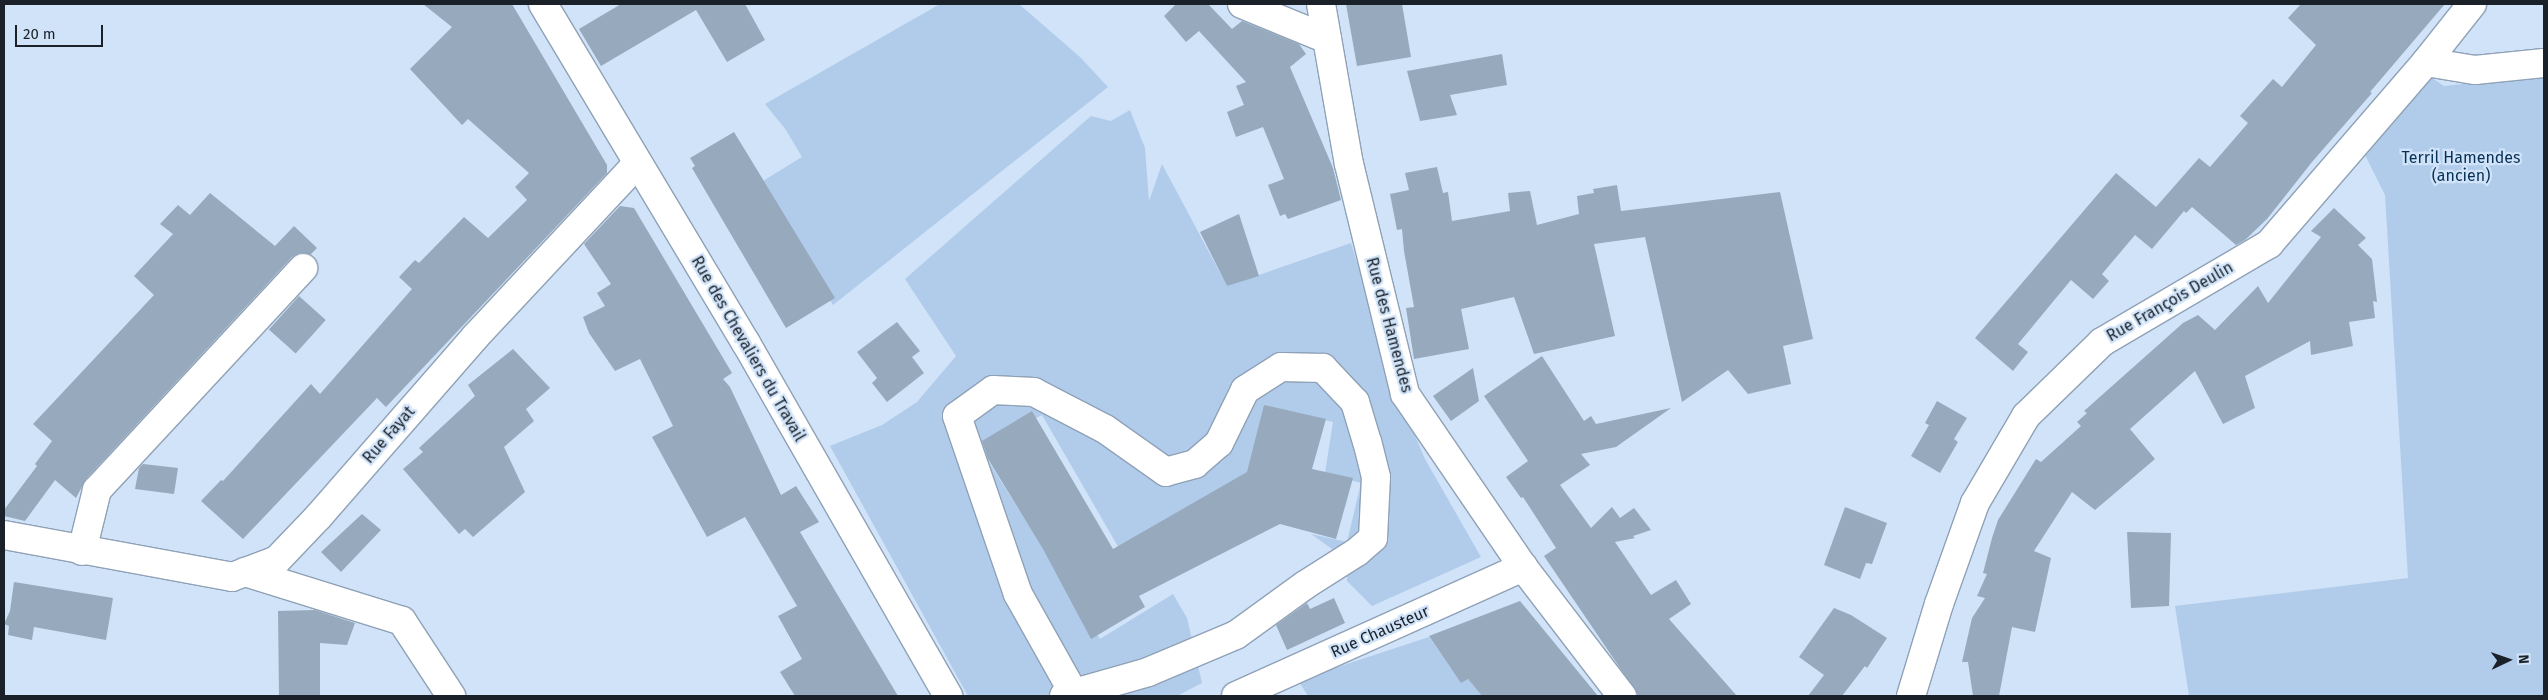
<!DOCTYPE html>
<html>
<head>
<meta charset="utf-8">
<style>
	body { margin:0 }
	#map { position:relative; width:2548px; height:700px; overflow:hidden; background:#d0e3f8; font-family:"Fira Sans",sans-serif }
	div>[style] { position:absolute }
	.green>* { inset:0; background:#b1ccea }
	.building>* { inset:0; background:#97a9bd; transform-origin:0 0 }
	.roads { filter:drop-shadow(1px 0 #8fa1b6) drop-shadow(-1px 0 #8fa1b6) drop-shadow(0 1px #8fa1b6) drop-shadow(0 -1px #8fa1b6) }
	.minor>* { height:28px; margin:-14px; padding:0 14px; transform-origin:14px; border-radius:14px; background:#fff }
	span { translate:-50% -50%; white-space:nowrap; text-align:center; line-height:1.15; -webkit-text-stroke:4.5px #d0e3f8; paint-order:stroke }
	.park-label { font-size:16px; color:#062f55 }
	.street-label { font-size:16px; color:#1a2129 }
	.frame { position:absolute; inset:0; border:5px solid #1a2129; pointer-events:none }
	.north { position:absolute; left:2483px; top:635px; width:50px; height:50px; -webkit-text-stroke:4px #d0e3f8; paint-order:stroke; rotate:87deg; font-size:14px; font-weight:700; line-height:20px; text-align:center; color:#1a2129 }
	.north::after { content:''; display:block; margin:auto; width:18px; height:22px; background:#1a2129; clip-path:polygon(50% 0,100% 100%,50% 72%,0 100%) }
	.scale { position:absolute; left:15px; top:25px; width:88px; height:22px; box-sizing:border-box; border:2px solid #1a2129; border-top:0; padding-left:6px; font-size:15px; line-height:18px; white-space:nowrap; color:#1a2129; -webkit-text-stroke:4px #d0e3f8; paint-order:stroke }
</style>
</head>
<body>
<div id="map">
	<div class="green">
		<i style="clip-path:polygon(940px 4px,1019px 4px,1080px 57px,1108px 87px,833px 305px,761px 182px,802px 157px,786px 130px,765px 104px)"></i>
		<i style="clip-path:polygon(2425px 73px,2444px 86px,2544px 75px,2544px 696px,2189px 696px,2175px 606px,2408px 578px,2385px 195px,2363px 151px)"></i>
		<i style="clip-path:polygon(1130px 110px,1145px 148px,1149px 201px,1162px 164px,1227px 286px,1351px 243px,1396px 391px,1425px 459px,1481px 557px,1372px 606px,1347px 581px,1346px 559px,1311px 534px,1347px 542px,1361px 483px,1325px 473px,1333px 422px,1275px 408px,1256px 475px,1120px 550px,1042px 415px,980px 448px,1100px 639px,1173px 594px,1187px 618px,1202px 683px,1177px 696px,968px 696px,830px 446px,882px 425px,917px 402px,956px 356px,905px 279px,1091px 116px,1111px 121px)"></i>
		<i style="clip-path:polygon(1429px 637px,1461px 682px,1468px 679px,1482px 696px,1308px 696px,1298px 680px)"></i>
	</div>
	<div class="building">
		<i style="clip-path:polygon(423px 4px,512px 4px,607px 165px,607px 173px,386px 407px,377px 398px,243px 539px,201px 501px,221px 480px,223px 481px,311px 384px,320px 394px,412px 289px,399px 277px,415px 260px,419px 263px,464px 217px,488px 238px,527px 200px,515px 187px,529px 173px,468px 119px,462px 125px,410px 69px,452px 27px)"></i>
		<i style="clip-path:polygon(621px 4px,745px 4px,765px 40px,727px 62px,696px 10px,601px 66px,579px 29px)"></i>
		<i style="clip-path:polygon(1176px 4px,1208px 4px,1232px 29px,1242px 21px,1299px 44px,1306px 54px,1290px 67px,1333px 168px,1341px 200px,1288px 219px,1285px 214px,1280px 216px,1268px 185px,1284px 179px,1263px 127px,1236px 137px,1227px 112px,1244px 105px,1236px 86px,1246px 82px,1199px 31px,1186px 42px,1164px 16px)"></i>
		<i style="clip-path:polygon(1346px 4px,1402px 4px,1411px 57px,1357px 66px)"></i>
		<i style="clip-path:polygon(2301px 4px,2445px 4px,2370px 92px,2372px 93px,2312px 162px,2267px 219px,2245px 240px,2236px 245px,2192px 207px,2186px 213px,2184px 211px,2152px 249px,2135px 235px,2102px 274px,2109px 281px,2093px 299px,2071px 280px,2018px 344px,2028px 352px,2013px 371px,1975px 338px,2116px 173px,2156px 207px,2199px 158px,2210px 167px,2248px 123px,2240px 116px,2273px 79px,2282px 87px,2316px 45px,2288px 18px)"></i>
		<i style="clip-path:polygon(1502px 54px,1507px 85px,1450px 95px,1457px 115px,1420px 121px,1407px 71px)"></i>
		<i style="clip-path:polygon(734px 132px,835px 298px,786px 328px,692px 168px,695px 166px,690px 158px)"></i>
		<i style="clip-path:polygon(1437px 167px,1443px 193px,1448px 192px,1452px 221px,1510px 211px,1508px 193px,1530px 191px,1537px 225px,1579px 214px,1577px 196px,1594px 193px,1593px 189px,1617px 185px,1621px 211px,1780px 192px,1813px 339px,1783px 346px,1791px 384px,1748px 394px,1728px 370px,1682px 402px,1645px 237px,1594px 244px,1615px 336px,1534px 354px,1514px 297px,1461px 309px,1469px 349px,1414px 359px,1406px 308px,1414px 307px,1404px 251px,1402px 229px,1397px 230px,1390px 194px,1409px 190px,1405px 173px)"></i>
		<i style="clip-path:polygon(210px 193px,275px 246px,294px 226px,317px 248px,310px 255px,299px 253px,292px 257px,86px 479px,76px 498px,55px 480px,25px 521px,4px 516px,4px 510px,37px 466px,35px 464px,52px 441px,33px 424px,154px 295px,134px 276px,173px 234px,160px 224px,178px 205px,190px 215px)"></i>
		<i style="clip-path:polygon(620px 206px,634px 208px,732px 373px,723px 379px,730px 387px,781px 495px,796px 486px,819px 522px,800px 532px,898px 696px,795px 696px,780px 672px,802px 659px,778px 616px,797px 606px,745px 517px,707px 537px,652px 437px,673px 426px,640px 359px,615px 371px,589px 333px,583px 317px,605px 306px,597px 293px,611px 284px,584px 244px)"></i>
		<i style="clip-path:polygon(2334px 208px,2366px 238px,2358px 245px,2372px 259px,2377px 302px,2373px 301px,2375px 318px,2349px 322px,2353px 346px,2311px 355px,2310px 341px,2245px 376px,2255px 408px,2223px 424px,2195px 371px,2130px 429px,2155px 459px,2095px 510px,2072px 492px,2034px 551px,2051px 558px,2035px 632px,2012px 627px,1999px 696px,1973px 696px,1968px 662px,1962px 662px,1972px 618px,1985px 598px,1977px 596px,1987px 574px,1983px 573px,1992px 538px,1998px 520px,2036px 459px,2041px 462px,2081px 426px,2077px 422px,2087px 413px,2084px 411px,2183px 323px,2198px 315px,2215px 330px,2258px 286px,2268px 303px,2321px 237px,2311px 231px)"></i>
		<i style="clip-path:polygon(1239px 214px,1259px 276px,1227px 286px,1200px 232px)"></i>
		<i style="left:299px;top:296px;width:36px;height:45px;rotate:42deg"></i>
		<i style="clip-path:polygon(897px 322px,920px 351px,912px 357px,924px 373px,887px 402px,872px 383px,877px 378px,857px 352px)"></i>
		<i style="clip-path:polygon(513px 349px,550px 388px,526px 409px,534px 421px,504px 447px,525px 492px,473px 537px,465px 529px,459px 534px,403px 469px,423px 452px,419px 448px,475px 396px,468px 385px)"></i>
		<i style="clip-path:polygon(1542px 356px,1584px 421px,1591px 416px,1596px 424px,1671px 408px,1616px 447px,1581px 454px,1590px 465px,1560px 485px,1591px 528px,1612px 507px,1620px 518px,1634px 508px,1651px 530px,1633px 536px,1635px 538px,1615px 542px,1651px 595px,1676px 580px,1691px 604px,1669px 619px,1737px 696px,1639px 696px,1544px 556px,1556px 548px,1523px 497px,1521px 498px,1506px 477px,1528px 461px,1484px 396px)"></i>
		<i style="clip-path:polygon(1473px 368px,1479px 401px,1451px 421px,1433px 396px)"></i>
		<i style="clip-path:polygon(1937px 401px,1967px 418px,1954px 439px,1958px 442px,1940px 473px,1911px 456px,1929px 425px,1925px 423px)"></i>
		<i style="clip-path:polygon(1264px 405px,1326px 419px,1312px 469px,1353px 478px,1336px 539px,1280px 524px,1139px 596px,1145px 607px,1091px 639px,1043px 549px,988px 459px,982px 441px,1032px 411px,1113px 549px,1247px 472px)"></i>
		<i style="clip-path:polygon(143px 464px,178px 468px,174px 494px,135px 489px,139px 468px)"></i>
		<i style="clip-path:polygon(1845px 507px,1887px 523px,1872px 564px,1866px 563px,1860px 579px,1824px 565px)"></i>
		<i style="clip-path:polygon(362px 514px,381px 530px,341px 572px,321px 552px)"></i>
		<i style="clip-path:polygon(2127px 532px,2171px 533px,2169px 606px,2131px 608px)"></i>
		<i style="clip-path:polygon(14px 582px,113px 598px,106px 640px,34px 627px,32px 640px,8px 635px,9px 626px,4px 624px,10px 611px)"></i>
		<i style="clip-path:polygon(1334px 598px,1345px 623px,1287px 650px,1276px 625px,1307px 603px,1310px 609px)"></i>
		<i style="clip-path:polygon(1520px 601px,1598px 696px,1482px 696px,1468px 679px,1461px 683px,1429px 636px)"></i>
		<i style="clip-path:polygon(1834px 608px,1851px 615px,1887px 638px,1867px 668px,1865px 666px,1842px 696px,1808px 696px,1824px 675px,1799px 657px)"></i>
		<i style="clip-path:polygon(315px 610px,355px 623px,347px 645px,320px 643px,320px 696px,279px 696px,278px 611px)"></i>
	</div>
	<div class="roads">
		<div class="minor">
			<i style="left:543px;top:4px;width:395px;rotate:59.1deg"></i>
			<i style="left:746px;top:343px;width:407px;rotate:60.2deg"></i>
			<i style="left:1242px;top:4px;width:92px;rotate:22.4deg"></i>
			<i style="left:1321px;top:4px;width:162px;rotate:80.1deg"></i>
			<i style="left:1349px;top:164px;width:237px;rotate:76.3deg"></i>
			<i style="left:1405px;top:394px;width:209px;rotate:55.7deg"></i>
			<i style="left:1523px;top:567px;width:163px;rotate:52.5deg"></i>
			<i style="left:2426px;top:62px;width:50px;rotate:9.3deg"></i>
			<i style="left:2475px;top:70px;width:69px;rotate:-5.8deg"></i>
			<i style="left:4px;top:535px;width:232px;rotate:10.4deg"></i>
			<i style="left:232px;top:577px;width:48px;rotate:-20.7deg"></i>
			<i style="left:277px;top:560px;width:61px;rotate:-46.3deg"></i>
			<i style="left:319px;top:516px;width:237px;rotate:-48.9deg"></i>
			<i style="left:475px;top:337px;width:238px;rotate:-46.9deg"></i>
			<i style="left:82px;top:551px;width:63px;rotate:-76.2deg"></i>
			<i style="left:97px;top:490px;width:303px;rotate:-47.1deg"></i>
			<i style="left:245px;top:572px;width:164px;rotate:17.3deg"></i>
			<i style="left:402px;top:621px;width:90px;rotate:56.8deg"></i>
			<i style="left:1064px;top:696px;width:87px;rotate:-15.9deg"></i>
			<i style="left:1148px;top:672px;width:95px;rotate:-22.8deg"></i>
			<i style="left:1236px;top:635px;width:85px;rotate:-35.9deg"></i>
			<i style="left:1305px;top:585px;width:62px;rotate:-32.4deg"></i>
			<i style="left:1357px;top:552px;width:21px;rotate:-41deg"></i>
			<i style="left:1373px;top:538px;width:61px;rotate:-87.2deg"></i>
			<i style="left:1376px;top:477px;width:36px;rotate:-104deg"></i>
			<i style="left:1367px;top:442px;width:42px;rotate:-106.7deg"></i>
			<i style="left:1355px;top:402px;width:47px;rotate:-133.3deg"></i>
			<i style="left:1323px;top:368px;width:42px;rotate:-178.6deg"></i>
			<i style="left:1281px;top:367px;width:43px;rotate:147.4deg"></i>
			<i style="left:1245px;top:390px;width:59px;rotate:116.1deg"></i>
			<i style="left:1219px;top:443px;width:32px;rotate:139deg"></i>
			<i style="left:1195px;top:464px;width:30px;rotate:165deg"></i>
			<i style="left:1166px;top:472px;width:75px;rotate:-144.8deg"></i>
			<i style="left:1105px;top:429px;width:80px;rotate:-152.5deg"></i>
			<i style="left:1034px;top:392px;width:41px;rotate:-177.2deg"></i>
			<i style="left:993px;top:390px;width:44px;rotate:144.2deg"></i>
			<i style="left:957px;top:416px;width:188px;rotate:71.1deg"></i>
			<i style="left:1018px;top:594px;width:112px;rotate:60.7deg"></i>
			<i style="left:1236px;top:696px;width:315px;rotate:-24.2deg"></i>
			<i style="left:1911px;top:696px;width:96px;rotate:-73.1deg"></i>
			<i style="left:1939px;top:604px;width:107px;rotate:-70.4deg"></i>
			<i style="left:1975px;top:503px;width:101px;rotate:-59.6deg"></i>
			<i style="left:2026px;top:416px;width:106px;rotate:-44.2deg"></i>
			<i style="left:2102px;top:342px;width:194px;rotate:-30.4deg"></i>
			<i style="left:2269px;top:244px;width:240px;rotate:-49.2deg"></i>
			<i style="left:2426px;top:62px;width:74px;rotate:-51.6deg"></i>
		</div>
	</div>
	<div class="park-label">
		<span style="left:2461px;top:167px">Terril Hamendes<br>(ancien)</span>
	</div>
	<div class="street-label">
		<span style="left:2170px;top:302px;rotate:-30deg">Rue François Deulin</span>
		<span style="left:1389px;top:325px;rotate:75deg">Rue des Hamendes</span>
		<span style="left:748px;top:349px;rotate:60deg">Rue des Chevaliers du Travail</span>
		<span style="left:389px;top:435px;rotate:-49deg">Rue Fayat</span>
		<span style="left:1380px;top:632px;rotate:-24deg">Rue Chausteur</span>
	</div>
	<div class="frame"></div>
	<div class="north">N</div>
	<div class="scale">20 m</div>
</div>
</body>
</html>
